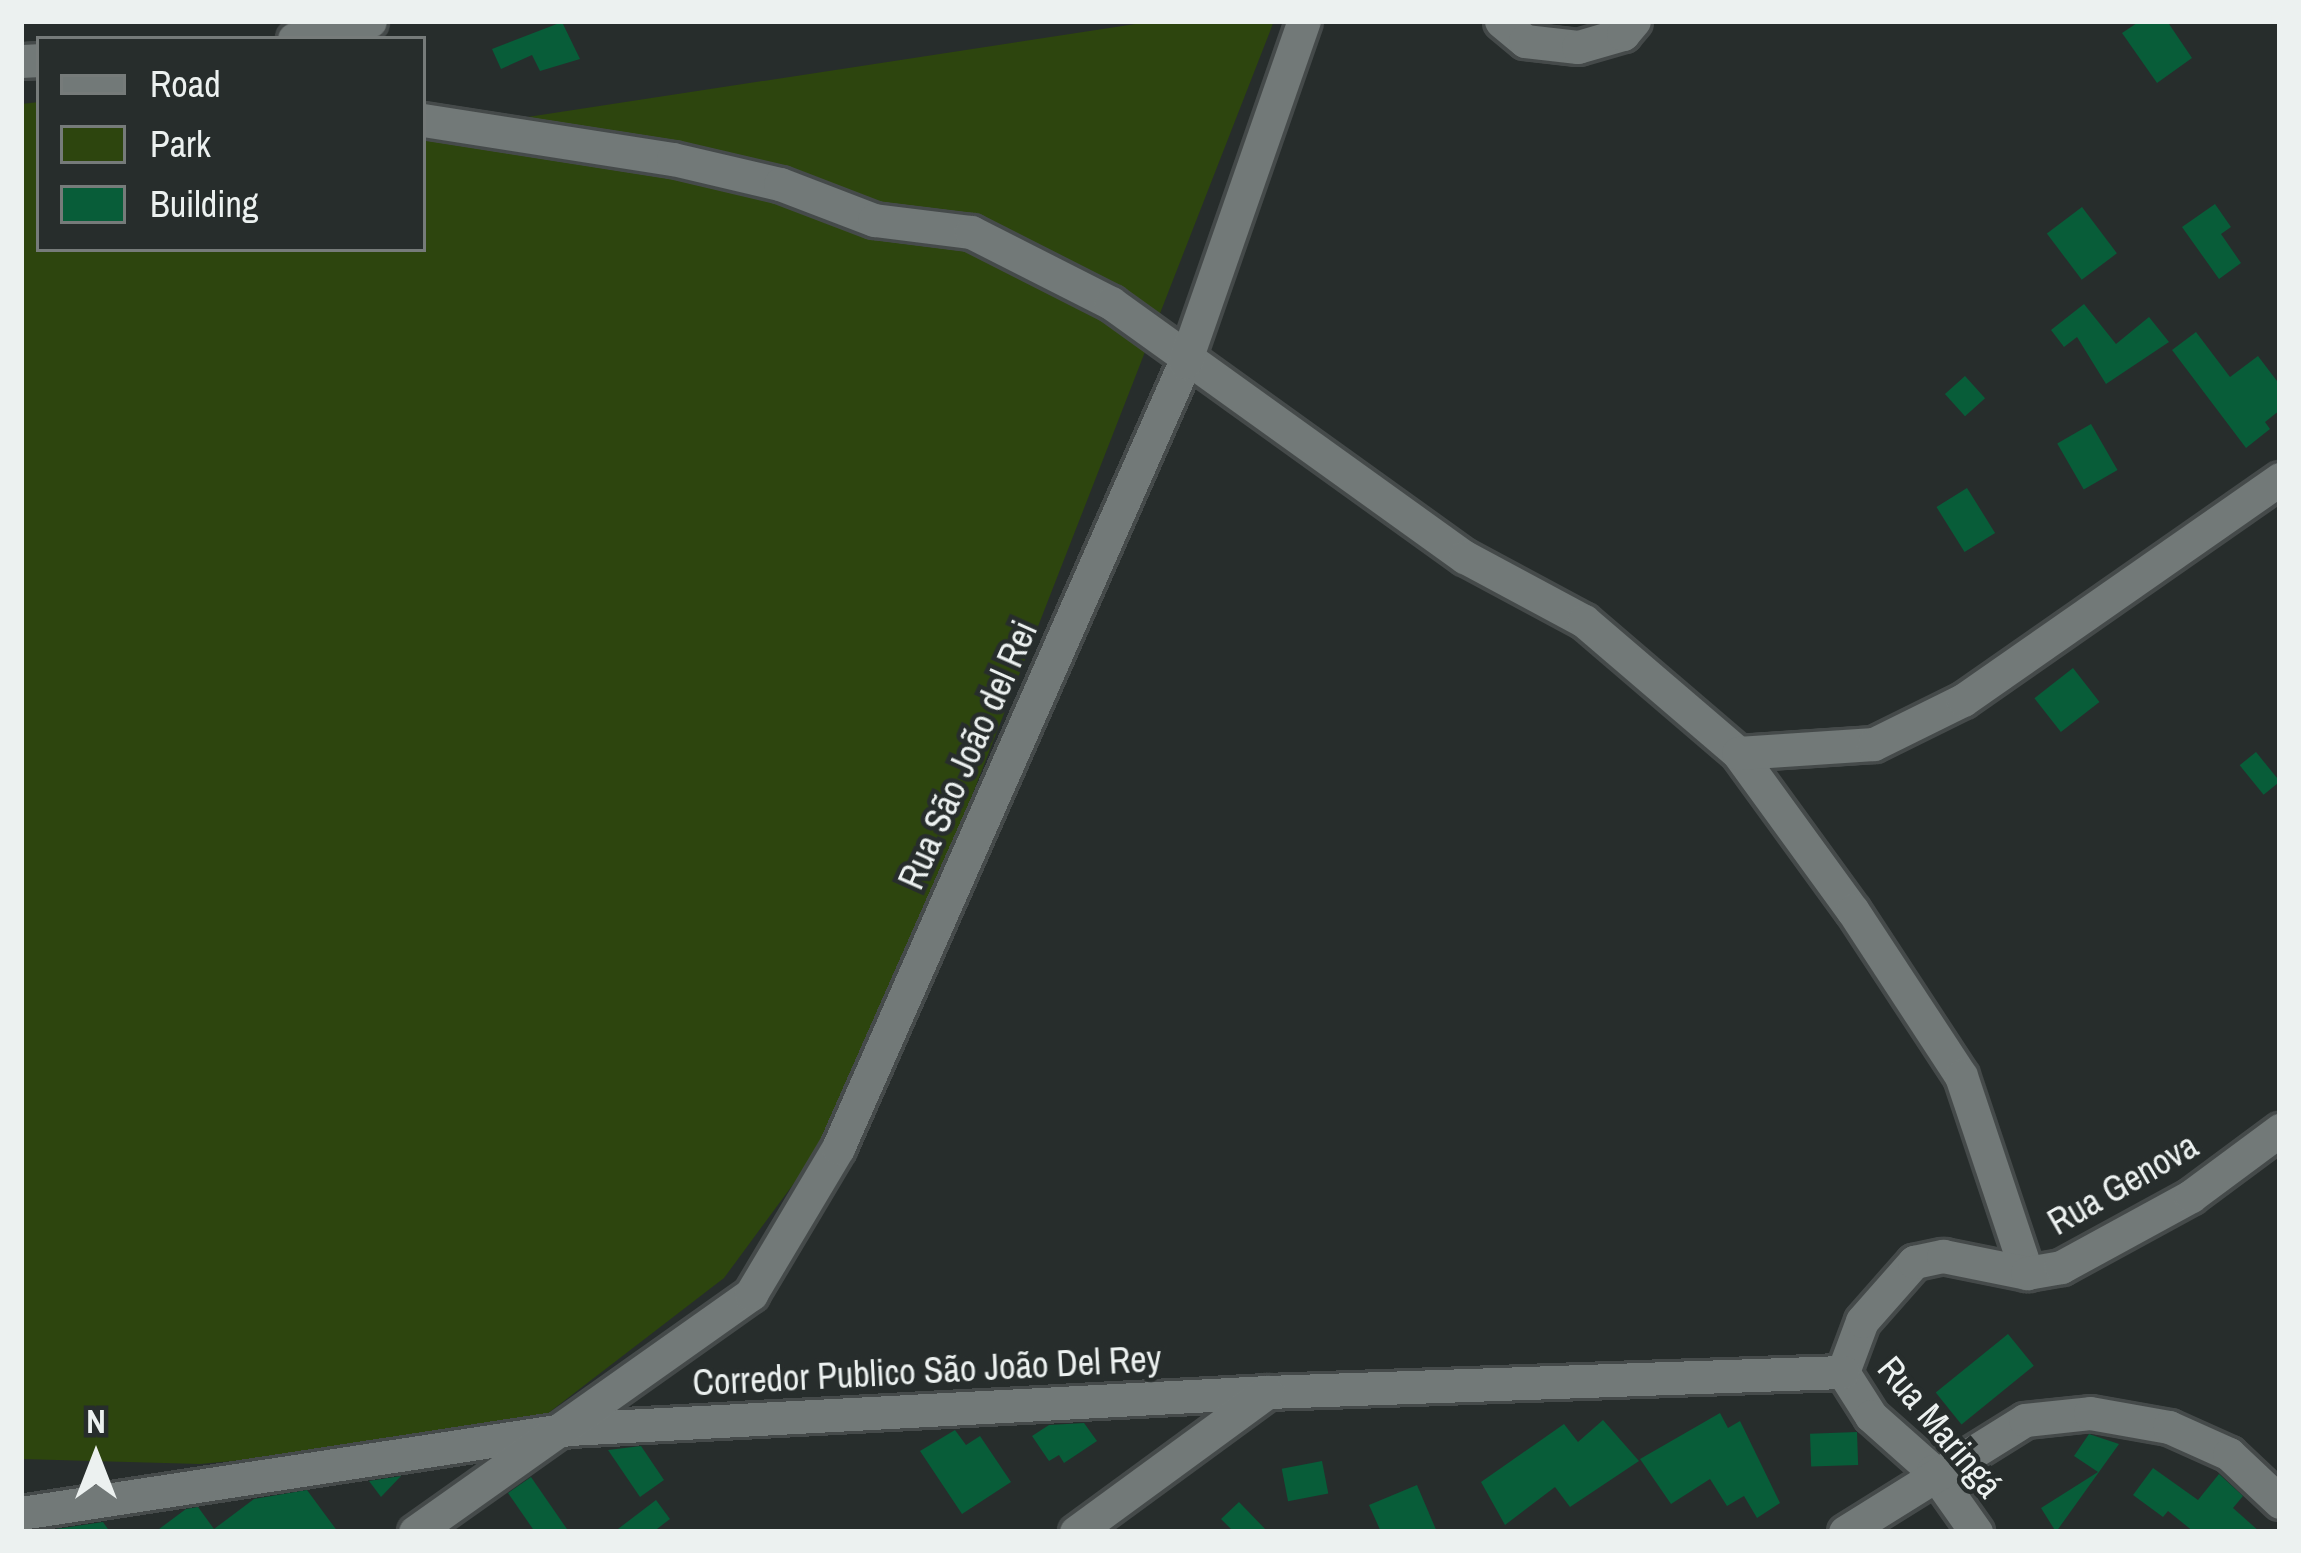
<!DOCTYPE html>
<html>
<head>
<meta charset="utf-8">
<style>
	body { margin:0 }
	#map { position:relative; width:2301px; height:1553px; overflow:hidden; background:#272d2c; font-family:"Archivo Narrow",sans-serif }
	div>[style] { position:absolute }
	.green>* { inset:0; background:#2d450e }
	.building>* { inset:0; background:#085d39; transform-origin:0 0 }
	.roads { filter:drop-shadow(3px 0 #454a4a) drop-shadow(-3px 0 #454a4a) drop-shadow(0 3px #454a4a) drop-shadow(0 -3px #454a4a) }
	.street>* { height:33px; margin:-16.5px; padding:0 16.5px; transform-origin:16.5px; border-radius:16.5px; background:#727978 }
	span { translate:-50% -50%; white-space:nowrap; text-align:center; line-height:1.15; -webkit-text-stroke:9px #272d2c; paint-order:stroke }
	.street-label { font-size:36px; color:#ecf1f0 }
	.frame { position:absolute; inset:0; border:24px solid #ecf1f0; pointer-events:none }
	.legend { position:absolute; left:36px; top:36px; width:390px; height:216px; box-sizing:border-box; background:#272d2c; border:3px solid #767b7a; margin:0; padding:15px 21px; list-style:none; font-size:36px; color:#ecf1f0 }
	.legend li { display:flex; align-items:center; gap:24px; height:60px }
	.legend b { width:60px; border:3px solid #767b7a }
	.north { position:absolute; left:36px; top:1397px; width:120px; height:120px; -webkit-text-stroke:9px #272d2c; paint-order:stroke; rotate:0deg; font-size:33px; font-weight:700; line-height:48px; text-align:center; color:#ecf1f0 }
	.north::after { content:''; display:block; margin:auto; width:42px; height:54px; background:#ecf1f0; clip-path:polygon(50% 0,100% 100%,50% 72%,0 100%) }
</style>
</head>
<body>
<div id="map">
	<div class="green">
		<i style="clip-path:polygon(1155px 21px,1274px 21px,851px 1106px,724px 1278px,521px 1434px,200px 1464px,21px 1459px,21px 104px,39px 102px,39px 249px,423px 249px,423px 133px)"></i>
	</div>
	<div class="building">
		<i style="clip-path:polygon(2140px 21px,2167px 21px,2192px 58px,2157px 83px,2122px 33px)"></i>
		<i style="clip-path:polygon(562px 22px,580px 59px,540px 71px,532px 55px,501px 69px,492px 49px)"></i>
		<i style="clip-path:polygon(2215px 204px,2231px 227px,2221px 234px,2241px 263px,2219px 279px,2182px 227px)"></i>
		<i style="left:2082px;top:207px;width:58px;height:44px;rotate:53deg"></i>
		<i style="clip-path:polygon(2084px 304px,2116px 344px,2149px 317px,2169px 342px,2106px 384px,2077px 337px,2064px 347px,2051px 330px)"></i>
		<i style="clip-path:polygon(2196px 332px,2230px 377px,2258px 356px,2280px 385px,2280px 410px,2265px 422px,2270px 429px,2246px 448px,2172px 350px)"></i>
		<i style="left:1965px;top:376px;width:30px;height:27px;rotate:48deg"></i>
		<i style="left:2091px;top:424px;width:53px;height:39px;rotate:60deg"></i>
		<i style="left:1967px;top:488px;width:53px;height:36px;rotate:58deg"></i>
		<i style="left:2073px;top:668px;width:43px;height:49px;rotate:52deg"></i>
		<i style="left:2256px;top:752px;width:38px;height:21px;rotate:51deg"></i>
		<i style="left:2008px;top:1334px;width:41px;height:93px;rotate:51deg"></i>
		<i style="clip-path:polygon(1720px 1413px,1728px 1428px,1740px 1421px,1780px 1503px,1757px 1518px,1744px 1496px,1727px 1506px,1710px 1479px,1671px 1504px,1640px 1459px)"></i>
		<i style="clip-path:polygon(1603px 1420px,1639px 1461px,1570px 1507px,1555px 1487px,1505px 1525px,1481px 1482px,1564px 1424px,1578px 1442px)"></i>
		<i style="clip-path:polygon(1084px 1423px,1097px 1441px,1064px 1463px,1059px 1455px,1049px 1461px,1032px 1436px,1049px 1425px)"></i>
		<i style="clip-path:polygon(955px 1430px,966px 1445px,980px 1436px,1011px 1482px,962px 1514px,920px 1451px)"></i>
		<i style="left:1857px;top:1432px;width:33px;height:47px;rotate:88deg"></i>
		<i style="clip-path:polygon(2089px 1434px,2119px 1444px,2056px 1532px,2041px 1508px,2098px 1472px,2074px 1456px)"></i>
		<i style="clip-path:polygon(641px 1446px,664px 1480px,640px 1497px,608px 1450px)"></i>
		<i style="left:1322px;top:1461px;width:33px;height:41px;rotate:79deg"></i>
		<i style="clip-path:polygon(2153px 1468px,2198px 1500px,2219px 1474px,2243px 1496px,2233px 1508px,2260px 1532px,2194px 1532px,2168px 1511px,2163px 1517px,2133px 1495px)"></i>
		<i style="clip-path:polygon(401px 1476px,381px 1497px,369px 1481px)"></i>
		<i style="clip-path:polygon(531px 1477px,569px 1532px,535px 1532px,508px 1493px)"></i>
		<i style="clip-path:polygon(1417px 1485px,1437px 1532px,1381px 1532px,1369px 1505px)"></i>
		<i style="clip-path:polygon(307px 1490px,338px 1532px,155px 1532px,186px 1509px,198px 1507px,214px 1529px,254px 1499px)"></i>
		<i style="clip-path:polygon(656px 1500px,670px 1519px,653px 1532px,614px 1532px)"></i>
		<i style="clip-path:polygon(1239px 1502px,1268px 1532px,1234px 1532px,1221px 1519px)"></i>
		<i style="clip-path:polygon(103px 1522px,110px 1532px,36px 1532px)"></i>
	</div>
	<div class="roads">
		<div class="street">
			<i style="left:1501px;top:21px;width:31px;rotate:40deg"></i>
			<i style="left:1525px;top:41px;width:53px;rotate:6.5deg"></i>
			<i style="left:1578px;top:47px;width:47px;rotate:-16.1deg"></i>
			<i style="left:1623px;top:34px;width:17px;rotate:-50deg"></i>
			<i style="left:294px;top:39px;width:78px;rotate:-13.3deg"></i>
			<i style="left:21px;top:61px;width:18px;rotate:-3deg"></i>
			<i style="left:423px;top:120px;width:253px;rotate:8.9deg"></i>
			<i style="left:673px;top:159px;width:110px;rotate:13.2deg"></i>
			<i style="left:780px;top:184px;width:101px;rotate:21deg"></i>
			<i style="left:874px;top:220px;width:98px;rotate:7.1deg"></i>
			<i style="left:971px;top:232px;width:157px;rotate:26.9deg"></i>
			<i style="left:1111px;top:303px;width:436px;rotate:35.7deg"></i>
			<i style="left:1465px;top:557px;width:135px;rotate:28.3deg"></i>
			<i style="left:1584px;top:621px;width:203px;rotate:40.6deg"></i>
			<i style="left:1738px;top:753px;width:195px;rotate:54deg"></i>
			<i style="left:1853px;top:911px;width:197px;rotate:56.8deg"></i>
			<i style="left:1961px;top:1076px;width:208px;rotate:71.5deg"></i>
			<i style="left:1738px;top:753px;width:136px;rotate:-3.8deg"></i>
			<i style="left:1874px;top:744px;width:99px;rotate:-26.3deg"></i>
			<i style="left:1963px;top:700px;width:386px;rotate:-34.9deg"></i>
			<i style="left:1843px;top:1372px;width:54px;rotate:-69.6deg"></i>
			<i style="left:1862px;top:1321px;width:79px;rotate:-48.6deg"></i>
			<i style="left:1914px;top:1262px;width:30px;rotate:-12deg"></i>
			<i style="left:1943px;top:1256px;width:86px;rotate:11.4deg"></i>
			<i style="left:2027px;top:1273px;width:35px;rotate:-10deg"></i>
			<i style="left:2061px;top:1267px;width:148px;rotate:-28.6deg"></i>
			<i style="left:2191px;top:1196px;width:111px;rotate:-36.6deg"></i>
			<i style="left:1843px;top:1372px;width:52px;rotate:57.5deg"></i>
			<i style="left:1871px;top:1416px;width:83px;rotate:41.6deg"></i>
			<i style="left:1933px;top:1471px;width:75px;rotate:54.8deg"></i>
			<i style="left:21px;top:1513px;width:554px;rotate:-8.71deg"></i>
			<i style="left:569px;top:1429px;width:699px;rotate:-3.03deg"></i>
			<i style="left:1267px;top:1392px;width:576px;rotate:-1.99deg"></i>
			<i style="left:415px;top:1532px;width:412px;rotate:-35.3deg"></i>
			<i style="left:751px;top:1294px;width:170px;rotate:-59.2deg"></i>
			<i style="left:838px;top:1148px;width:859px;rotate:-66.18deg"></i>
			<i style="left:1185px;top:362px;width:361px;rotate:-70.8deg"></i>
			<i style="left:1076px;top:1532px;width:237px;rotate:-36.2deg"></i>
			<i style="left:1845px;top:1532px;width:212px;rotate:-31.9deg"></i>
			<i style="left:2025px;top:1420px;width:65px;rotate:-6.1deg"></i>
			<i style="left:2090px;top:1413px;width:80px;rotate:10deg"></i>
			<i style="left:2169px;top:1427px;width:66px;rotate:24.2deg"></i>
			<i style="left:2229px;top:1454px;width:70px;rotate:43.3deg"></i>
		</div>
	</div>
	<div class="street-label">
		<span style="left:968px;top:755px;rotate:-66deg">Rua São João del Rei</span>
		<span style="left:2123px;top:1184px;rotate:-30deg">Rua Genova</span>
		<span style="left:927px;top:1371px;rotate:-3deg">Corredor Publico São João Del Rey</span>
		<span style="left:1940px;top:1427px;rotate:50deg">Rua Maringá</span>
	</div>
	<div class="frame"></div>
	<ul class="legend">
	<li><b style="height:15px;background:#727978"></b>Road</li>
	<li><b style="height:33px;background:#2d450e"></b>Park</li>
	<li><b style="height:33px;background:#085d39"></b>Building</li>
	</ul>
	<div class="north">N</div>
</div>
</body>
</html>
